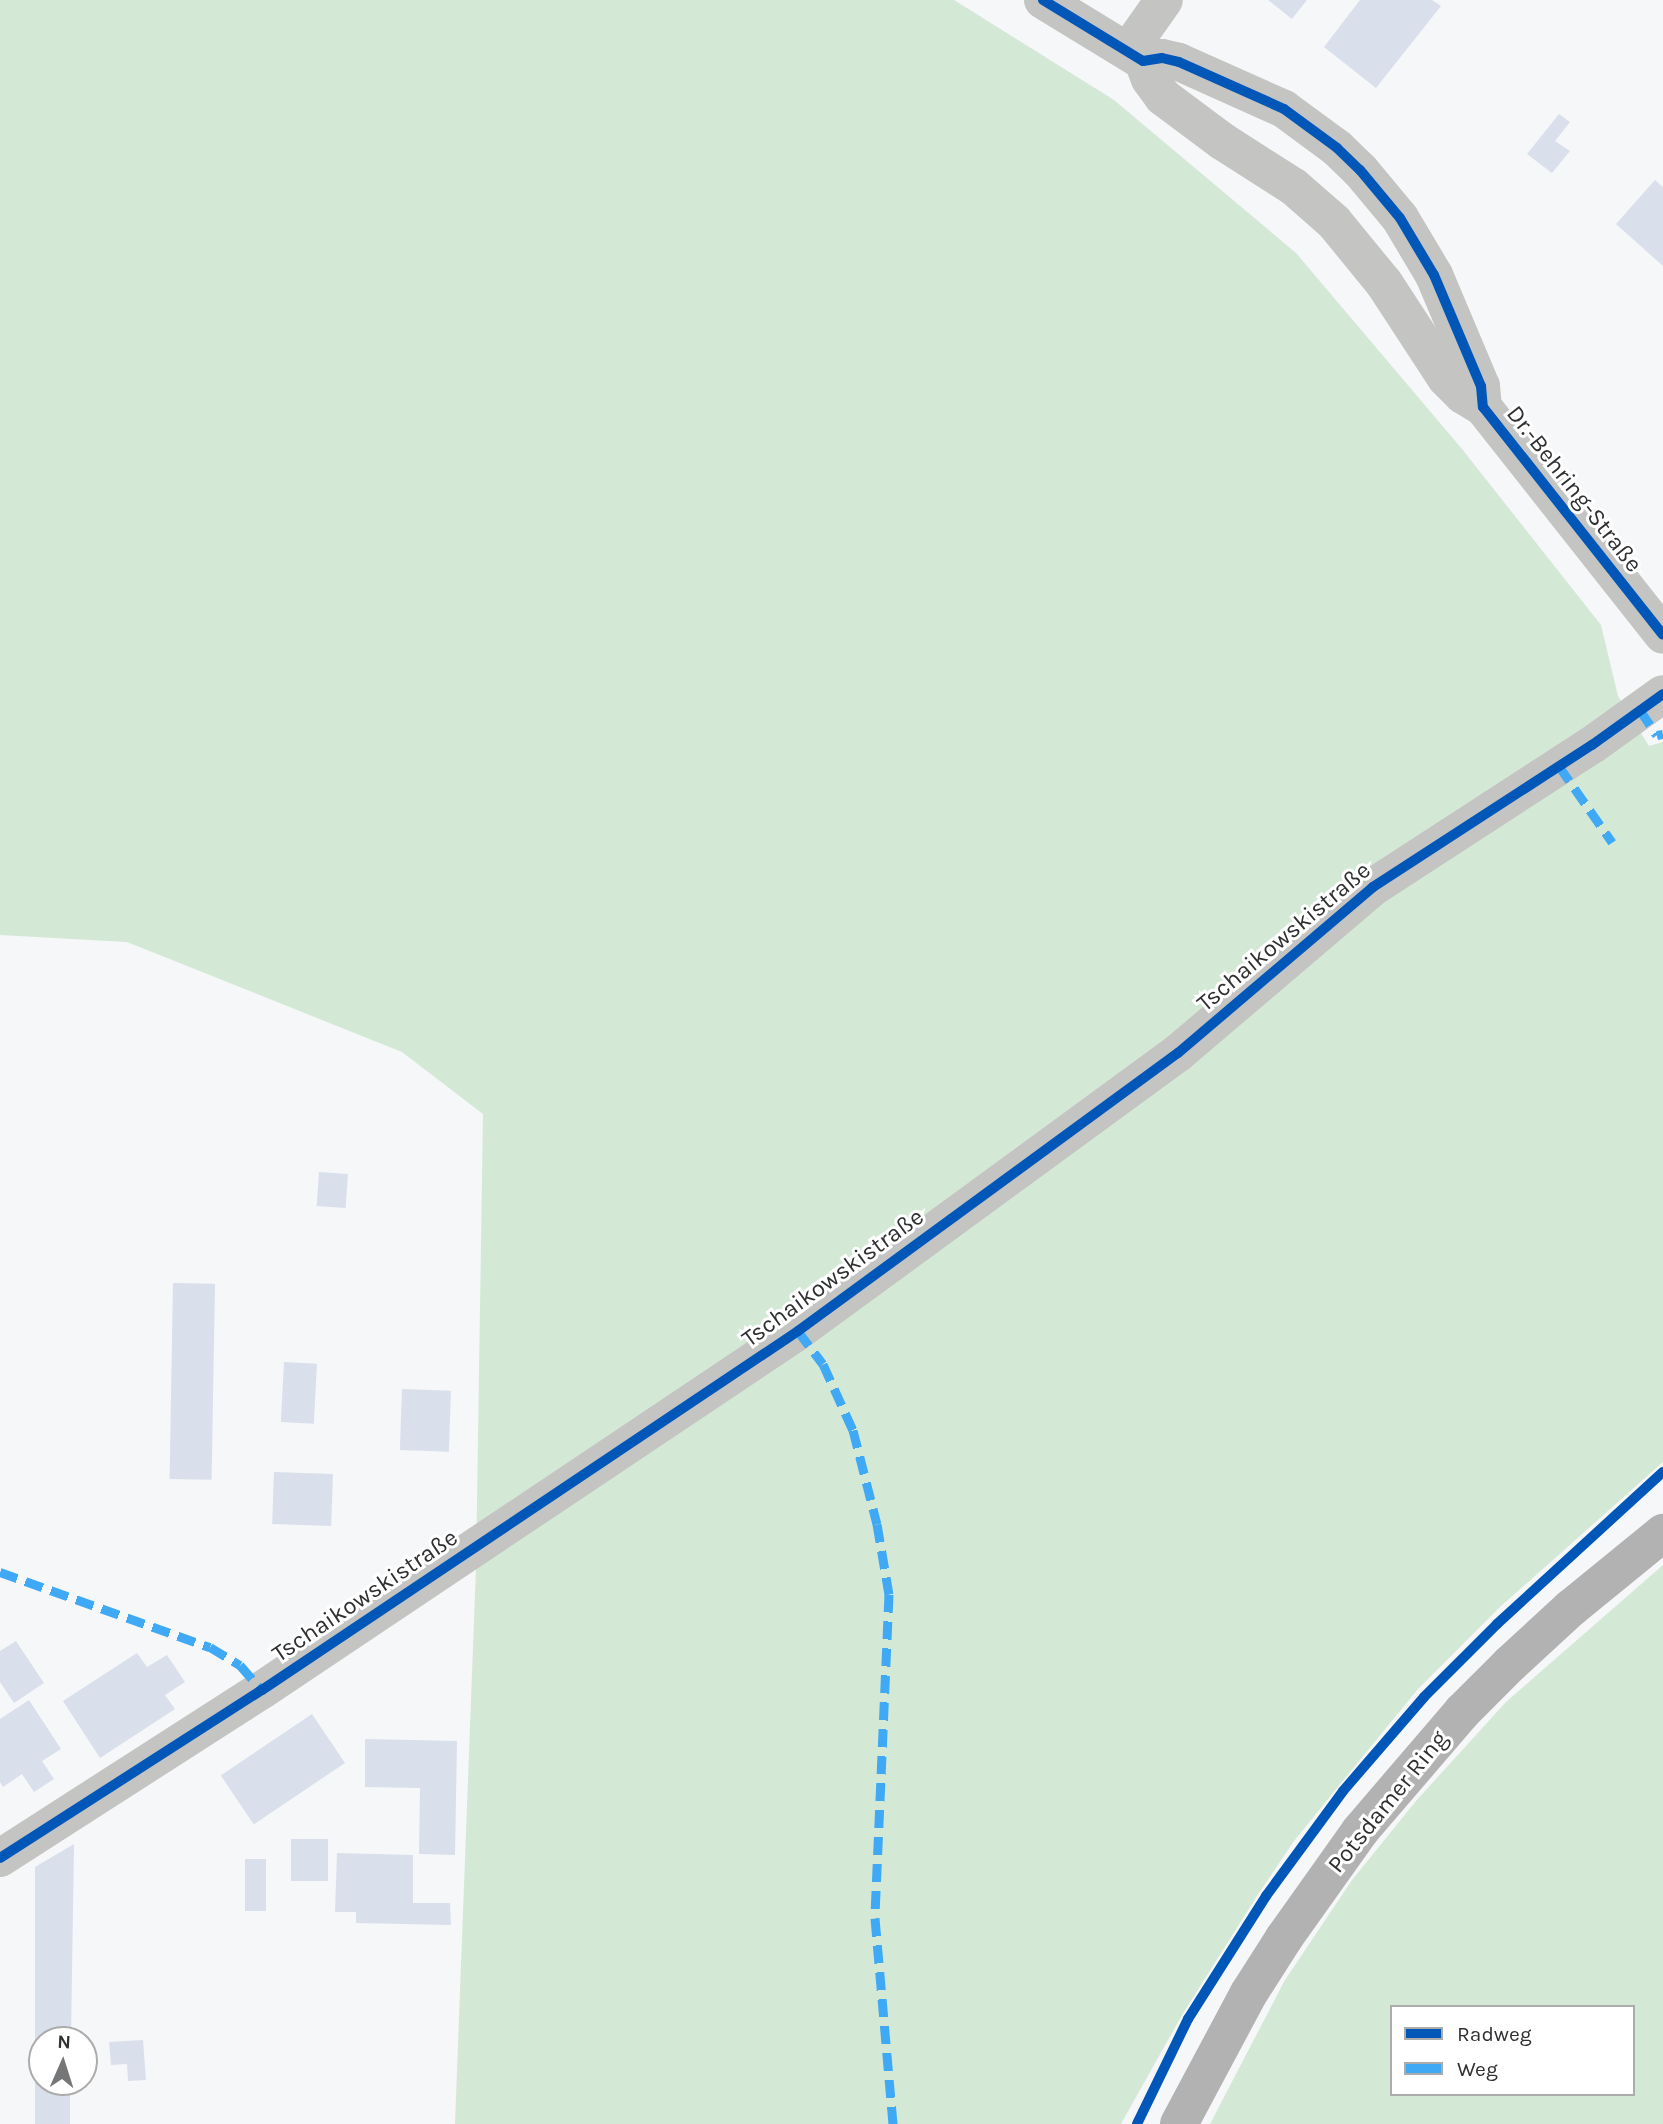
<!DOCTYPE html>
<html>
<head>
<meta charset="utf-8">
<style>
	body { margin:0 }
	#map { position:relative; width:1663px; height:2124px; overflow:hidden; background:#f5f7f9; font-family:Karla,sans-serif }
	div>[style] { position:absolute }
	.green>* { inset:0; background:#d4e8d6 }
	.building>* { inset:0; background:#d9e0eb; transform-origin:0 0 }
	.minor>* { height:38px; margin:-19px; padding:0 19px; transform-origin:19px; border-radius:19px; background:#c4c4c3 }
	.major>* { height:38px; margin:-19px; padding:0 19px; transform-origin:19px; border-radius:19px; background:#b3b2b2 }
	.quiet>* { height:9px; margin-top:-4.5px; transform-origin:0; background:repeating-linear-gradient(90deg,#3fa9f5 0 18px,transparent 0 27px) }
	.cycleway>* { height:10px; margin:-5px; padding:0 5px; transform-origin:5px; border-radius:5px; background:#0057b8 }
	span { translate:-50% -50%; white-space:nowrap; text-align:center; line-height:1.15; -webkit-text-stroke:6px #fff; paint-order:stroke }
	.street-label { font-size:24px; color:#2f3032 }
	.legend { position:absolute; left:1390px; top:2005px; width:245px; height:91px; box-sizing:border-box; background:#fff; border:2px solid #acacad; margin:0; padding:9px 12px; list-style:none; font-size:21px; color:#2f3032 }
	.legend li { display:flex; align-items:center; gap:14px; height:35px }
	.legend b { width:35px; border:2px solid #acacad }
	.north { position:absolute; left:28px; top:2026px; width:70px; height:70px; box-sizing:border-box; background:#fff; border:2px solid #acacad; border-radius:50%; rotate:3deg; font-size:19px; font-weight:700; line-height:28px; text-align:center; color:#2f3032 }
	.north::after { content:''; display:block; margin:auto; width:24px; height:32px; background:#747678; clip-path:polygon(50% 0,100% 100%,50% 72%,0 100%) }
</style>
</head>
<body>
<div id="map">
	<div class="green">
		<i style="clip-path:polygon(0 0,954px 0,1114px 100px,1296px 253px,1462px 449px,1601px 625px,1618px 696px,1649px 746px,1663px 742px,1663px 1462px,1500px 1607px,1418px 1689px,1337px 1788px,1294px 1841px,1257px 1896px,1182px 2015px,1121px 2124px,455px 2124px,476px 1568px,483px 1114px,402px 1052px,127px 942px,0 935px)"></i>
		<i style="clip-path:polygon(evenodd,1663px 1565px,1663px 2124px,1210px 2124px,1285px 1980px,1352px 1880px,1416px 1801px,1506px 1702px,1663px 1565px,1392px 2007px,1633px 2007px,1633px 2094px,1392px 2094px,1392px 2007px)"></i>
	</div>
	<div class="building">
		<i style="clip-path:polygon(1268px 0,1307px 0,1292px 19px)"></i>
		<i style="clip-path:polygon(1360px 0,1432px 0,1441px 6px,1376px 88px,1324px 47px)"></i>
		<i style="clip-path:polygon(1559px 114px,1570px 122px,1555px 141px,1570px 151px,1552px 173px,1527px 154px)"></i>
		<i style="clip-path:polygon(1655px 180px,1663px 187px,1663px 266px,1616px 224px)"></i>
		<i style="left:319px;top:1172px;width:29px;height:34px;rotate:4deg"></i>
		<i style="left:173px;top:1283px;width:42px;height:196px;rotate:1deg"></i>
		<i style="left:284px;top:1362px;width:33px;height:60px;rotate:3deg"></i>
		<i style="left:402px;top:1389px;width:49px;height:61px;rotate:2deg"></i>
		<i style="left:274px;top:1472px;width:59px;height:52px;rotate:2deg"></i>
		<i style="clip-path:polygon(16px 1641px,44px 1683px,14px 1703px,0 1682px,0 1651px)"></i>
		<i style="clip-path:polygon(137px 1653px,147px 1667px,167px 1655px,185px 1682px,165px 1695px,175px 1709px,100px 1758px,63px 1701px)"></i>
		<i style="clip-path:polygon(29px 1700px,61px 1749px,42px 1761px,54px 1779px,34px 1792px,22px 1774px,3px 1787px,0 1782px,0 1719px)"></i>
		<i style="left:312px;top:1714px;width:59px;height:110px;rotate:56deg"></i>
		<i style="clip-path:polygon(365px 1739px,457px 1741px,455px 1855px,419px 1854px,420px 1788px,365px 1787px)"></i>
		<i style="left:291px;top:1839px;width:37px;height:42px"></i>
		<i style="clip-path:polygon(74px 1844px,71px 2040px,42px 2040px,42px 2082px,70px 2082px,70px 2124px,35px 2124px,35px 1867px)"></i>
		<i style="clip-path:polygon(337px 1853px,413px 1855px,413px 1903px,450px 1903px,451px 1925px,356px 1923px,356px 1912px,335px 1912px)"></i>
		<i style="left:245px;top:1859px;width:21px;height:52px"></i>
		<i style="clip-path:polygon(143px 2040px,146px 2080px,128px 2081px,127px 2064px,111px 2065px,109px 2042px)"></i>
	</div>
	<div class="minor">
		<i style="left:1043px;top:0;width:117px;rotate:31.4deg"></i>
		<i style="left:1143px;top:61px;width:19px;rotate:-9deg"></i>
		<i style="left:1162px;top:58px;width:17px;rotate:13deg"></i>
		<i style="left:1179px;top:62px;width:115px;rotate:24.1deg"></i>
		<i style="left:1284px;top:109px;width:66px;rotate:36.3deg"></i>
		<i style="left:1337px;top:148px;width:32px;rotate:44deg"></i>
		<i style="left:1360px;top:170px;width:62px;rotate:50.2deg"></i>
		<i style="left:1400px;top:218px;width:66px;rotate:59.2deg"></i>
		<i style="left:1434px;top:275px;width:121px;rotate:67.1deg"></i>
		<i style="left:1481px;top:386px;width:21px;rotate:85deg"></i>
		<i style="left:1483px;top:407px;width:290px;rotate:51.7deg"></i>
		<i style="left:1128px;top:51px;width:62px;rotate:-54.8deg"></i>
		<i style="left:1143px;top:61px;width:19px;rotate:69deg"></i>
		<i style="left:1150px;top:79px;width:22px;rotate:54deg"></i>
		<i style="left:1163px;top:97px;width:74px;rotate:36.7deg"></i>
		<i style="left:1222px;top:141px;width:85px;rotate:32.6deg"></i>
		<i style="left:1294px;top:187px;width:53px;rotate:41.2deg"></i>
		<i style="left:1334px;top:222px;width:79px;rotate:50.7deg"></i>
		<i style="left:1384px;top:283px;width:113px;rotate:56.9deg"></i>
		<i style="left:1446px;top:378px;width:24px;rotate:45deg"></i>
		<i style="left:1463px;top:395px;width:23px;rotate:31deg"></i>
		<i style="left:0;top:1858px;width:311px;rotate:-32.7deg"></i>
		<i style="left:262px;top:1690px;width:645px;rotate:-33.81deg"></i>
		<i style="left:798px;top:1331px;width:471px;rotate:-36.2deg"></i>
		<i style="left:1178px;top:1053px;width:256px;rotate:-40.4deg"></i>
		<i style="left:1373px;top:887px;width:261px;rotate:-33deg"></i>
		<i style="left:1592px;top:745px;width:87px;rotate:-35.7deg"></i>
	</div>
	<div class="major">
		<i style="left:1179px;top:2124px;width:149px;rotate:-61.9deg"></i>
		<i style="left:1249px;top:1993px;width:65px;rotate:-57.5deg"></i>
		<i style="left:1284px;top:1938px;width:131px;rotate:-54.6deg"></i>
		<i style="left:1360px;top:1831px;width:157px;rotate:-49.4deg"></i>
		<i style="left:1462px;top:1712px;width:68px;rotate:-45deg"></i>
		<i style="left:1510px;top:1664px;width:83px;rotate:-42.6deg"></i>
		<i style="left:1571px;top:1608px;width:119px;rotate:-39.2deg"></i>
	</div>
	<div class="quiet">
		<i style="left:1640px;top:710px;width:30px;rotate:56deg"></i>
		<i style="left:1657px;top:735px;width:6px;rotate:-9deg"></i>
		<i style="left:1559px;top:766px;width:93px;rotate:55.1deg"></i>
		<i style="left:798px;top:1331px;width:41px;rotate:52.9deg"></i>
		<i style="left:823px;top:1364px;width:72px;rotate:65.6deg"></i>
		<i style="left:853px;top:1430px;width:97px;rotate:75.7deg"></i>
		<i style="left:877px;top:1524px;width:71px;rotate:80.3deg"></i>
		<i style="left:889px;top:1594px;width:324px;rotate:92.5deg"></i>
		<i style="left:875px;top:1918px;width:207px;rotate:85deg"></i>
		<i style="left:0;top:1572px;width:223px;rotate:19.7deg"></i>
		<i style="left:210px;top:1647px;width:35px;rotate:31deg"></i>
		<i style="left:240px;top:1665px;width:33px;rotate:49deg"></i>
	</div>
	<div class="cycleway">
		<i style="left:1043px;top:0;width:117px;rotate:31.4deg"></i>
		<i style="left:1143px;top:61px;width:19px;rotate:-9deg"></i>
		<i style="left:1162px;top:58px;width:17px;rotate:13deg"></i>
		<i style="left:1179px;top:62px;width:115px;rotate:24.1deg"></i>
		<i style="left:1284px;top:109px;width:66px;rotate:36.3deg"></i>
		<i style="left:1337px;top:148px;width:32px;rotate:44deg"></i>
		<i style="left:1360px;top:170px;width:62px;rotate:50.2deg"></i>
		<i style="left:1400px;top:218px;width:66px;rotate:59.2deg"></i>
		<i style="left:1434px;top:275px;width:121px;rotate:67.1deg"></i>
		<i style="left:1481px;top:386px;width:21px;rotate:85deg"></i>
		<i style="left:1483px;top:407px;width:290px;rotate:51.7deg"></i>
		<i style="left:0;top:1858px;width:311px;rotate:-32.7deg"></i>
		<i style="left:262px;top:1690px;width:645px;rotate:-33.81deg"></i>
		<i style="left:798px;top:1331px;width:471px;rotate:-36.2deg"></i>
		<i style="left:1178px;top:1053px;width:256px;rotate:-40.4deg"></i>
		<i style="left:1373px;top:887px;width:261px;rotate:-33deg"></i>
		<i style="left:1592px;top:745px;width:87px;rotate:-35.7deg"></i>
		<i style="left:1137px;top:2124px;width:117px;rotate:-64.1deg"></i>
		<i style="left:1188px;top:2019px;width:146px;rotate:-57.6deg"></i>
		<i style="left:1266px;top:1896px;width:130px;rotate:-53.7deg"></i>
		<i style="left:1343px;top:1791px;width:124px;rotate:-49.2deg"></i>
		<i style="left:1424px;top:1697px;width:103px;rotate:-45deg"></i>
		<i style="left:1497px;top:1624px;width:225px;rotate:-42.5deg"></i>
	</div>
	<div class="street-label">
		<span style="left:1574px;top:489px;rotate:52deg">Dr.-Behring-Straße</span>
		<span style="left:1284px;top:937px;rotate:-40deg">Tschaikowskistraße</span>
		<span style="left:833px;top:1278px;rotate:-36deg">Tschaikowskistraße</span>
		<span style="left:365px;top:1596px;rotate:-34deg">Tschaikowskistraße</span>
		<span style="left:1388px;top:1802px;rotate:-51deg">Potsdamer Ring</span>
	</div>
	<ul class="legend">
	<li><b style="height:9px;background:#0057b8"></b>Radweg</li>
	<li><b style="height:9px;background:#3fa9f5"></b>Weg</li>
	</ul>
	<div class="north">N</div>
</div>
</body>
</html>
